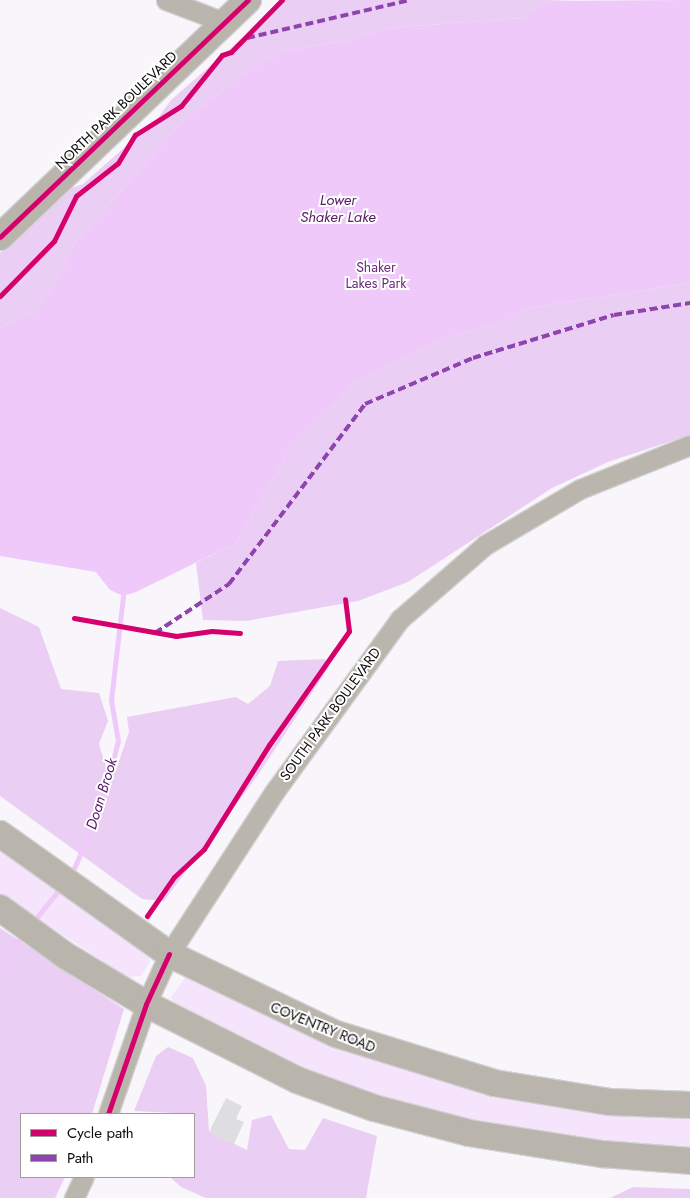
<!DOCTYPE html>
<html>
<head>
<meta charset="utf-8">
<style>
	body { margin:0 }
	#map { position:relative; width:690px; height:1198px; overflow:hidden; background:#f8f6fa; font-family:Jost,sans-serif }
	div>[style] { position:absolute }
	.green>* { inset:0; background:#f6e4fc }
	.forest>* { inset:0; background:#ebcef4 }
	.water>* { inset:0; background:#eec9f9 }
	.stream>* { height:5px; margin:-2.5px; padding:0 2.5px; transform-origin:2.5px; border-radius:2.5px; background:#eec9f9 }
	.building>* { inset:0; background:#dedddf }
	.roads { filter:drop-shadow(1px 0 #d2d1d3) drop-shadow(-1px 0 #d2d1d3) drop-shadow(0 1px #d2d1d3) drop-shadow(0 -1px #d2d1d3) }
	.street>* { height:19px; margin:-9.5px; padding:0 9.5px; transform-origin:9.5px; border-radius:9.5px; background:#bab6ad }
	.secondary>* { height:26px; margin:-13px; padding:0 13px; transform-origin:13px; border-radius:13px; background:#b9b5ac }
	.quiet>* { height:4px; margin-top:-2px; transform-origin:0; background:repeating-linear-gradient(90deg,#8e44ad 0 8px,transparent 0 12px) }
	.cycleway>* { height:5px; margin:-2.5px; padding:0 2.5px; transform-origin:2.5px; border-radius:2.5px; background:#d6006c }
	span { translate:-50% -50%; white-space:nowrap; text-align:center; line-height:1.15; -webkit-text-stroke:4px #fff; paint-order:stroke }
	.street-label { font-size:14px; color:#0d0b0d }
	.park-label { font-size:14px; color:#682c79 }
	.water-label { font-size:15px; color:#571a67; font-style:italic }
	.legend { position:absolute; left:20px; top:1113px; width:175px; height:65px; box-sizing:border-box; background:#fff; border:1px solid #9e9d9e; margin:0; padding:6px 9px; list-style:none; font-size:15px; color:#0d0b0d }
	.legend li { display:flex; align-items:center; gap:10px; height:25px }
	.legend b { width:25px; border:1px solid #9e9d9e }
</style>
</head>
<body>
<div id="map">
	<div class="green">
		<i style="clip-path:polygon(0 847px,145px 947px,150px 962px,141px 976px,127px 977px,0 894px)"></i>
		<i style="clip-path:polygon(186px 976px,326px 1039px,690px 1114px,690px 1152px,535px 1135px,397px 1103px,268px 1054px,174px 1006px,171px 997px)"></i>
	</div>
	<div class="forest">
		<i style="clip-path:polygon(286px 0,576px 0,546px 1px,523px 18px,387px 28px,349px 40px,284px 51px,248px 70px,179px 125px,74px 244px,59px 277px,35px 312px,0 328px,0 253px,67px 190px,83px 184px,158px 118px,171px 100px)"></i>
		<i style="clip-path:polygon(690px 283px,690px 435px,608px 462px,552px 488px,408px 582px,358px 601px,246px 621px,203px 620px,196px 563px,236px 543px,286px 456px,357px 382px,446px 338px,512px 319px,528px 308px)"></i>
		<i style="clip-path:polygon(0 608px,39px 627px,61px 689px,99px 693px,108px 721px,99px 744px,106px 767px,116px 770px,129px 732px,127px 717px,236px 697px,248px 704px,270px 686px,278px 661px,325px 659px,329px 667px,258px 775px,164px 901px,142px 899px,0 796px)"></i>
		<i style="clip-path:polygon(0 928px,124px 1009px,92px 1114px,21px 1114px,21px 1177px,65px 1177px,55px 1198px,0 1198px)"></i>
		<i style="clip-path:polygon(168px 1047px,193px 1058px,206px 1086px,209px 1132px,247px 1150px,252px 1120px,271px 1115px,289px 1149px,305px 1150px,323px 1118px,377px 1136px,366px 1198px,206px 1198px,181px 1187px,170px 1177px,194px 1177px,194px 1114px,134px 1111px,156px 1056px)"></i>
		<i style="clip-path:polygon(633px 1187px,690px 1189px,690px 1198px,610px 1198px)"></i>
	</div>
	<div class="water">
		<i style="clip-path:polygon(690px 0,690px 283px,528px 308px,512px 319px,446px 338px,357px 382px,286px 456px,236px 543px,136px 592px,123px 596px,110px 590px,96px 572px,0 556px,0 328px,35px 312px,59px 277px,74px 244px,179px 125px,248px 70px,284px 51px,349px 40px,387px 28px,523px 18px,546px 1px)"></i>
	</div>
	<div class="stream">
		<i style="left:71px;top:875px;width:74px;rotate:-66.2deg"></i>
		<i style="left:101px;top:807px;width:68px;rotate:-75.6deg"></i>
		<i style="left:118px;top:741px;width:42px;rotate:-99.7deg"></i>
		<i style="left:111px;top:700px;width:105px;rotate:-83.4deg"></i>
		<i style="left:33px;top:922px;width:46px;rotate:-51.1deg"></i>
		<i style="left:0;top:965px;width:38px;rotate:-53deg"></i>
	</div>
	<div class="building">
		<i style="clip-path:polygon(226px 1098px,242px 1106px,236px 1119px,244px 1122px,234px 1144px,209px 1132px)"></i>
	</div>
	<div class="roads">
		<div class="street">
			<i style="left:166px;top:0;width:62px;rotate:20.8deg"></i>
			<i style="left:108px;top:1114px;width:116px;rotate:-70.9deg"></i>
			<i style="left:146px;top:1004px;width:55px;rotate:-65.3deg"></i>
			<i style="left:169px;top:954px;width:194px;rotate:-57deg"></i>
			<i style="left:275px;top:791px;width:213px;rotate:-54deg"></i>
			<i style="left:400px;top:619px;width:113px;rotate:-41deg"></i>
			<i style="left:485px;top:545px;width:110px;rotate:-30.5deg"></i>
			<i style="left:580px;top:489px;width:118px;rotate:-21.8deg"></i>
			<i style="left:74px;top:1198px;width:23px;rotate:-65deg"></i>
		</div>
		<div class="secondary">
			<i style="left:0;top:237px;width:343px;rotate:-43.7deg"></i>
			<i style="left:0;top:834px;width:207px;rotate:35.4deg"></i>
			<i style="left:169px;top:954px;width:185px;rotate:25.6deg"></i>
			<i style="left:336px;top:1034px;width:165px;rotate:17.2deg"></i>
			<i style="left:494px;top:1083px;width:118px;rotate:9.3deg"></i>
			<i style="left:610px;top:1102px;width:80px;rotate:2.1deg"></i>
			<i style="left:0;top:908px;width:82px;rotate:36deg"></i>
			<i style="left:66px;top:956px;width:93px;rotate:31deg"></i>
			<i style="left:146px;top:1004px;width:169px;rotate:26.7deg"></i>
			<i style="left:297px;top:1080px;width:82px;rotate:20deg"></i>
			<i style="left:374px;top:1108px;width:98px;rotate:14.7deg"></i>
			<i style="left:469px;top:1133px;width:135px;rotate:9deg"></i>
			<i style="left:602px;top:1154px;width:88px;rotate:4.5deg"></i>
		</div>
	</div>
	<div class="quiet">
		<i style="left:247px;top:38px;width:167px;rotate:-13.1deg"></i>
		<i style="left:155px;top:633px;width:89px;rotate:-33.5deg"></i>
		<i style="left:229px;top:584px;width:226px;rotate:-52.9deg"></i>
		<i style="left:365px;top:404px;width:117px;rotate:-23.1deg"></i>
		<i style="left:473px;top:358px;width:147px;rotate:-17deg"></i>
		<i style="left:614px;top:315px;width:77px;rotate:-9deg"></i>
	</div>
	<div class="cycleway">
		<i style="left:0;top:237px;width:343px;rotate:-43.7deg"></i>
		<i style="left:0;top:296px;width:77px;rotate:-45.5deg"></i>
		<i style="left:54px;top:241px;width:50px;rotate:-63.9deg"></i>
		<i style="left:76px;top:196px;width:53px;rotate:-38.2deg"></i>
		<i style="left:118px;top:163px;width:33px;rotate:-59deg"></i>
		<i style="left:135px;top:135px;width:54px;rotate:-32.2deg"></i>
		<i style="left:181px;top:106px;width:65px;rotate:-51.2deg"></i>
		<i style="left:222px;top:55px;width:9px;rotate:-18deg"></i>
		<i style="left:231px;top:52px;width:73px;rotate:-45.6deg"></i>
		<i style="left:74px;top:618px;width:104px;rotate:10deg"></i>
		<i style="left:176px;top:636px;width:36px;rotate:-8deg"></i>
		<i style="left:212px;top:631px;width:28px;rotate:4deg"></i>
		<i style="left:147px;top:916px;width:47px;rotate:-55.3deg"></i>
		<i style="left:174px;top:877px;width:41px;rotate:-43deg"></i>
		<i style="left:204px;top:849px;width:123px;rotate:-58deg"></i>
		<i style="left:269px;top:745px;width:139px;rotate:-54.9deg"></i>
		<i style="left:349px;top:631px;width:32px;rotate:-97deg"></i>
		<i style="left:108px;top:1114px;width:116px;rotate:-70.9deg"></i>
		<i style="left:146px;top:1004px;width:55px;rotate:-65.3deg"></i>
	</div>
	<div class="street-label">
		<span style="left:116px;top:110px;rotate:-44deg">NORTH PARK BOULEVARD</span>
		<span style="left:330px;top:714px;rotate:-54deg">SOUTH PARK BOULEVARD</span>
		<span style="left:323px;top:1027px;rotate:22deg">COVENTRY ROAD</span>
	</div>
	<div class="park-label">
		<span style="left:376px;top:275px">Shaker<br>Lakes Park</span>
	</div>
	<div class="water-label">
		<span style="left:338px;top:209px">Lower<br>Shaker Lake</span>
		<span style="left:102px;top:794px;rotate:-73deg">Doan Brook</span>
	</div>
	<ul class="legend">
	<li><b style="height:6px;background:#d6006c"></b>Cycle path</li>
	<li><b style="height:6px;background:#8e44ad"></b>Path</li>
	</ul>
</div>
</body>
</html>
